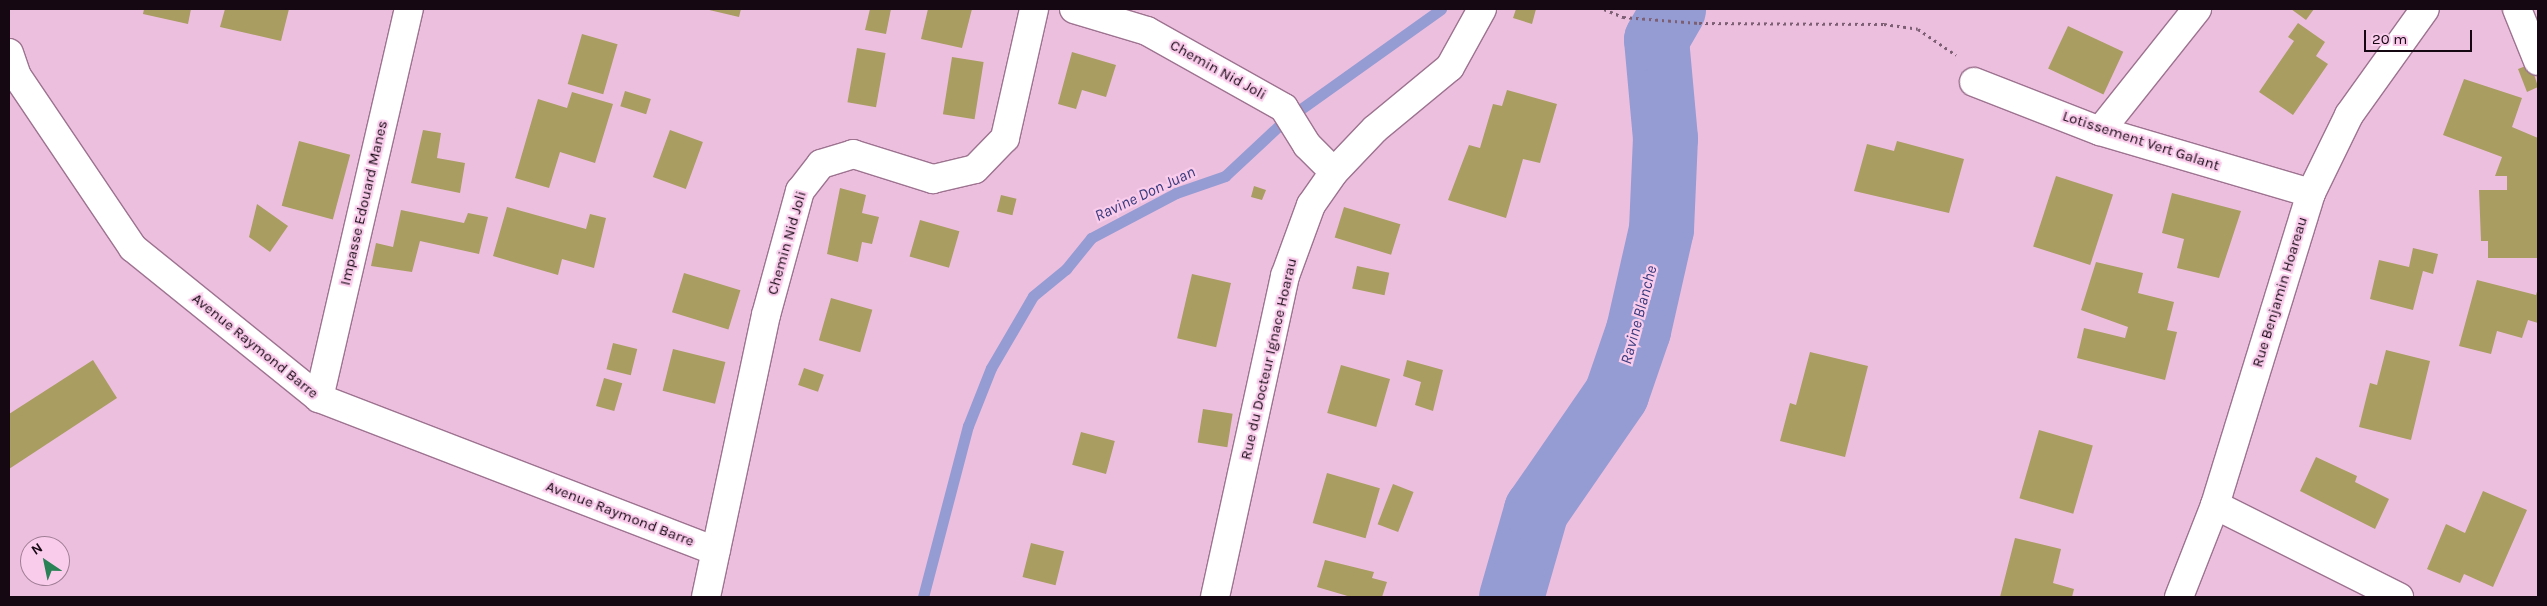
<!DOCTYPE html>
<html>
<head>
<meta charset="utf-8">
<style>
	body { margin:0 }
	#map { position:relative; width:2547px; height:606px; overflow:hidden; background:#edbfdf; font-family:Karla,sans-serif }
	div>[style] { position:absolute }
	.stream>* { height:11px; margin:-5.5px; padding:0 5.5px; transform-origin:5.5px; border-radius:5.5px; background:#959cd3 }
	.river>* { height:65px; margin:-32.5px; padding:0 32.5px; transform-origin:32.5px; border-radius:32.5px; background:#959cd3 }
	.building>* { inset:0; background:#a99d61; transform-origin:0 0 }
	.path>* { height:3px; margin-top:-1.5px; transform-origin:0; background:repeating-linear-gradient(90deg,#7d5f74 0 2.5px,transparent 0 6.5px) }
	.roads { filter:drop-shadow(1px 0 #9d7390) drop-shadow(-1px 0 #9d7390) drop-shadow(0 1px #9d7390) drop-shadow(0 -1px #9d7390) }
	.minor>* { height:28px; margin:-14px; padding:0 14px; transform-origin:14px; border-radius:14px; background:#fff }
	span { translate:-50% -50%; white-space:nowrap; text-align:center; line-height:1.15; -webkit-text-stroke:4.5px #faccec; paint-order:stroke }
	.street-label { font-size:15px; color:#160812 }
	.water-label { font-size:16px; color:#36397c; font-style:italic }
	.frame { position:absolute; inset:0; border:10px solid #160812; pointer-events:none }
	.north { position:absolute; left:20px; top:536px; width:50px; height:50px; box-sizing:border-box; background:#faccec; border:1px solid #9f7e95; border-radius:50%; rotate:326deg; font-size:14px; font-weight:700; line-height:20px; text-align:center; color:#160812 }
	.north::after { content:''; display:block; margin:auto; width:18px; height:22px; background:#298156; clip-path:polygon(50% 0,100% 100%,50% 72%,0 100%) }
	.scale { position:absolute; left:2364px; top:30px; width:108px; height:22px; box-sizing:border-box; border:2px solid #160812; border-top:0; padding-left:6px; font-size:15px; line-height:18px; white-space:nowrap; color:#160812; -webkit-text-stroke:4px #faccec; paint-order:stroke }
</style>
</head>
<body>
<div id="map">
	<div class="stream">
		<i style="left:923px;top:597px;width:177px;rotate:-75.3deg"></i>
		<i style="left:968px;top:426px;width:62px;rotate:-68.4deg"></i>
		<i style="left:991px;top:368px;width:83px;rotate:-59.7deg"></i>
		<i style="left:1033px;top:296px;width:43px;rotate:-39.3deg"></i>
		<i style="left:1066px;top:269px;width:40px;rotate:-51deg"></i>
		<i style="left:1091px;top:238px;width:96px;rotate:-27.9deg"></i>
		<i style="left:1176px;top:193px;width:52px;rotate:-19.1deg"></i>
		<i style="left:1225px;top:176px;width:81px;rotate:-43deg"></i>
		<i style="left:1284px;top:121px;width:193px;rotate:-35.5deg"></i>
	</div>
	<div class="river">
		<i style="left:1511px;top:597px;width:91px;rotate:-74deg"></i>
		<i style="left:1536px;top:510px;width:141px;rotate:-55.4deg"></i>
		<i style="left:1616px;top:394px;width:68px;rotate:-71deg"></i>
		<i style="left:1638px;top:330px;width:104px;rotate:-77.2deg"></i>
		<i style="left:1661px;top:229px;width:91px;rotate:-87.5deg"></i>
		<i style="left:1665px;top:138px;width:99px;rotate:-95.2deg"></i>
		<i style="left:1656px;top:39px;width:34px;rotate:-60deg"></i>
	</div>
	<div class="building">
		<i style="clip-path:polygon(144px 9px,191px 9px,188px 24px,143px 14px)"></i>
		<i style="clip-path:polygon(225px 9px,289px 9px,281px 41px,220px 27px)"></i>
		<i style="clip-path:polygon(705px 9px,741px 9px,739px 17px)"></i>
		<i style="clip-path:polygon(870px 9px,891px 9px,886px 34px,865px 30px)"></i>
		<i style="clip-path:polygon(928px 9px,972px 9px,962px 48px,921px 39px)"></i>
		<i style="clip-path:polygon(1516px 9px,1536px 9px,1532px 24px,1513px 18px)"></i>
		<i style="clip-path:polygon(2291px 9px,2314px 9px,2306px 20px)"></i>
		<i style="clip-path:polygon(2298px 23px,2325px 42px,2316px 56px,2328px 64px,2293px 115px,2259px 92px,2294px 41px,2288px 37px)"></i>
		<i style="left:2068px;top:26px;width:61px;height:47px;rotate:25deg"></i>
		<i style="left:582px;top:34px;width:37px;height:52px;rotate:16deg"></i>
		<i style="left:857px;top:48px;width:29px;height:55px;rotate:10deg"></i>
		<i style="clip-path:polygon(1072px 52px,1116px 65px,1106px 97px,1082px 90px,1076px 109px,1058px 104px)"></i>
		<i style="left:952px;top:57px;width:32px;height:58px;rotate:9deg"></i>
		<i style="clip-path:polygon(2531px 64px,2538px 87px,2527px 92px,2518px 69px)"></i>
		<i style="clip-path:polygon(2464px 79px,2522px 98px,2512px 127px,2538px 138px,2538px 258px,2488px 258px,2488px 241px,2481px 241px,2479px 190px,2507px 190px,2507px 176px,2495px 176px,2502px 157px,2443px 135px)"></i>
		<i style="clip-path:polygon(1507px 90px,1557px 104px,1540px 163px,1523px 159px,1506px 218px,1448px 200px,1469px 145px,1480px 148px,1493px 104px,1502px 106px)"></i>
		<i style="left:625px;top:91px;width:27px;height:16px;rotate:17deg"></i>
		<i style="clip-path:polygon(572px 92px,613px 104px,595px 163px,560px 152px,549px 188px,515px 178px,538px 99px,567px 108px)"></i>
		<i style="clip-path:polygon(423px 130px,441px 133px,437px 158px,465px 163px,460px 193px,411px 183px)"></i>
		<i style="left:670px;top:130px;width:35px;height:50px;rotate:20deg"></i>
		<i style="left:299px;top:141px;width:53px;height:67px;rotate:15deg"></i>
		<i style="clip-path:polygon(1897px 141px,1964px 159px,1949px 213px,1854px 191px,1867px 144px,1894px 151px)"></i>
		<i style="left:2056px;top:176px;width:60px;height:74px;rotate:18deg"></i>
		<i style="clip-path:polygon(1254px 186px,1266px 190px,1262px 200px,1251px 197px)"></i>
		<i style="clip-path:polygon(840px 188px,866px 195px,862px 213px,879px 217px,872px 244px,862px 242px,858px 262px,827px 254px)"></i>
		<i style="clip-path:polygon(2172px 193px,2241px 211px,2219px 278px,2177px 268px,2184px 239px,2162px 233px)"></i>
		<i style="left:1001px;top:195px;width:16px;height:17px;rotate:14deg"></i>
		<i style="clip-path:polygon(257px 204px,288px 226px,270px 252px,249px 237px)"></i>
		<i style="clip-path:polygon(507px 207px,586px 229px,590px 214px,606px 218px,594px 268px,562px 259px,558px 275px,493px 256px)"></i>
		<i style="left:1344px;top:207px;width:59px;height:32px;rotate:17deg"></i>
		<i style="clip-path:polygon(401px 210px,464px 223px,468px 213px,488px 217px,479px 254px,420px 241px,412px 272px,371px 266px,376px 243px,393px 247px)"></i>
		<i style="left:920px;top:220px;width:41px;height:38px;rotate:16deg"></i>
		<i style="clip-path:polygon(2413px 248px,2438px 254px,2433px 274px,2423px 271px,2413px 310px,2370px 299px,2379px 260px,2409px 267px)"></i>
		<i style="clip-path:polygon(2096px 262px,2143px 273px,2138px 293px,2174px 302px,2167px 330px,2177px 332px,2165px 380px,2077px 358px,2084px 328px,2125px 338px,2128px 327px,2081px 310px)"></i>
		<i style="left:1357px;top:266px;width:33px;height:23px;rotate:12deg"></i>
		<i style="left:684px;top:273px;width:59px;height:41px;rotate:17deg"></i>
		<i style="left:1192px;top:274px;width:40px;height:66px;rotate:13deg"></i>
		<i style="clip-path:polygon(2477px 280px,2536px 295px,2538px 288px,2538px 323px,2528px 320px,2522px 338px,2497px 331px,2491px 354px,2459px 346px)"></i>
		<i style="left:831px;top:298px;width:43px;height:44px;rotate:16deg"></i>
		<i style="left:613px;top:343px;width:25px;height:27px;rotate:14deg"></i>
		<i style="left:673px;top:349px;width:54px;height:43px;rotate:14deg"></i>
		<i style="clip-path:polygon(2386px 350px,2430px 361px,2411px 440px,2359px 427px,2370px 383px,2377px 385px)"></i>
		<i style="clip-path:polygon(1810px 352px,1868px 366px,1845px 457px,1780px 441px,1790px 403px,1796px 405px)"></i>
		<i style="clip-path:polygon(93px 360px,117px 398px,9px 469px,9px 414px)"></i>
		<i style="clip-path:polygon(1407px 360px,1443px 370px,1433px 411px,1415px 405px,1421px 382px,1403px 376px)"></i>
		<i style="left:1341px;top:365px;width:51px;height:50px;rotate:16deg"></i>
		<i style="left:804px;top:368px;width:21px;height:18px;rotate:19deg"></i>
		<i style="left:604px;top:378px;width:19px;height:29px;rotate:16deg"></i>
		<i style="left:1203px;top:409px;width:30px;height:34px;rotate:9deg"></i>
		<i style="left:2039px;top:430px;width:56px;height:71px;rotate:16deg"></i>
		<i style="left:1081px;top:432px;width:35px;height:34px;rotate:15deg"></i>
		<i style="clip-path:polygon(2316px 457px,2357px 476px,2355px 482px,2389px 499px,2375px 529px,2300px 491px)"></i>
		<i style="left:1327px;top:473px;width:55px;height:52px;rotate:16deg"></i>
		<i style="left:1393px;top:484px;width:22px;height:43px;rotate:21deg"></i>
		<i style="clip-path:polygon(2483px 491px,2527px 510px,2493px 587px,2464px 574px,2460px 583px,2427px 569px,2446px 524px,2465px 533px)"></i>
		<i style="clip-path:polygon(2015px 538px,2061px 549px,2053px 583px,2074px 589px,2072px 597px,2000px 597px)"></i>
		<i style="left:1031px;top:543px;width:34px;height:35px;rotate:14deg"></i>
		<i style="clip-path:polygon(1325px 560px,1374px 572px,1372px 578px,1387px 582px,1382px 597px,1351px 597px,1317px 587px)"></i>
	</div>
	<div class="path">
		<i style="left:1604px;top:9px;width:21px;rotate:23deg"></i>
		<i style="left:1623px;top:17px;width:76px;rotate:4.5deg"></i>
		<i style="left:1699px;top:23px;width:185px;rotate:0.3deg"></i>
		<i style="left:1884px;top:24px;width:34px;rotate:8deg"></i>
		<i style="left:1918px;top:29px;width:46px;rotate:34.4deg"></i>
	</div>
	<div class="roads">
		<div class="minor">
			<i style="left:1074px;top:9px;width:76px;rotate:16.8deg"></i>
			<i style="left:1147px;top:31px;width:157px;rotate:29.3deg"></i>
			<i style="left:1284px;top:108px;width:44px;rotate:58.1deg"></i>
			<i style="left:1307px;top:145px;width:38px;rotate:45deg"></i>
			<i style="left:2517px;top:9px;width:56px;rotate:68deg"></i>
			<i style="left:9px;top:53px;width:24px;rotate:71deg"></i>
			<i style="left:17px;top:76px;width:207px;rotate:56deg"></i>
			<i style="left:133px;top:248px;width:239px;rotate:38.9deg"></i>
			<i style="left:319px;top:398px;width:425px;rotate:21.1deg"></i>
			<i style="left:1974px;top:82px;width:135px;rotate:21.3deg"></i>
			<i style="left:2100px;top:131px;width:220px;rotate:16.4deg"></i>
			<i style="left:2100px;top:131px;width:156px;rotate:-51.5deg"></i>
			<i style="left:319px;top:398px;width:399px;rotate:-77deg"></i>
			<i style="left:2215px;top:505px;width:206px;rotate:26.6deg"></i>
			<i style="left:706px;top:597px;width:288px;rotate:-78deg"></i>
			<i style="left:766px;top:315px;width:129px;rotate:-74.7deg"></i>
			<i style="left:800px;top:191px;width:34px;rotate:-52deg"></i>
			<i style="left:821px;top:164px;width:34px;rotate:-17deg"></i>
			<i style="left:853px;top:154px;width:84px;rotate:17.4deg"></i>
			<i style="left:933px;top:179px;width:43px;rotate:-13.4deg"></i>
			<i style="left:975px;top:169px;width:43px;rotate:-45.9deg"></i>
			<i style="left:1005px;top:138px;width:132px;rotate:-77.3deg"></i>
			<i style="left:1215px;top:597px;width:329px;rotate:-77.7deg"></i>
			<i style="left:1285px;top:276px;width:76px;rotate:-69.9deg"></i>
			<i style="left:1311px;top:205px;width:40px;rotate:-55.1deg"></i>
			<i style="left:1334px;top:172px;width:59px;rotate:-46.4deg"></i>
			<i style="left:1375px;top:129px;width:97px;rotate:-39.6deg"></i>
			<i style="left:1450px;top:67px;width:66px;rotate:-61.1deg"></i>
			<i style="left:2179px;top:597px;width:99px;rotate:-68.6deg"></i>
			<i style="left:2215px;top:505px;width:326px;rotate:-72.9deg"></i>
			<i style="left:2311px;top:193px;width:87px;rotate:-64deg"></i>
			<i style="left:2349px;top:115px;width:130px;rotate:-54.4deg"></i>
		</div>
	</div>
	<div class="street-label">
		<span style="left:1218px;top:70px;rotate:29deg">Chemin Nid Joli</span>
		<span style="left:2141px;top:141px;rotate:18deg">Lotissement Vert Galant</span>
		<span style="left:364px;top:203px;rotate:-77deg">Impasse Edouard Manes</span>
		<span style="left:787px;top:243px;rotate:-74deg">Chemin Nid Joli</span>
		<span style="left:2280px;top:292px;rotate:-73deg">Rue Benjamin Hoareau</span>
		<span style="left:255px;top:346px;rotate:39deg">Avenue Raymond Barre</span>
		<span style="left:1269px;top:359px;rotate:-77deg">Rue du Docteur Ignace Hoarau</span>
		<span style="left:620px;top:514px;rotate:21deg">Avenue Raymond Barre</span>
	</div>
	<div class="water-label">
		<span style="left:1145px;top:194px;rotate:-25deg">Ravine Don Juan</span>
		<span style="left:1639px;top:315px;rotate:-75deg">Ravine Blanche</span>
	</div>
	<div class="frame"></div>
	<div class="north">N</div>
	<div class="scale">20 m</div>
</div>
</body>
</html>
